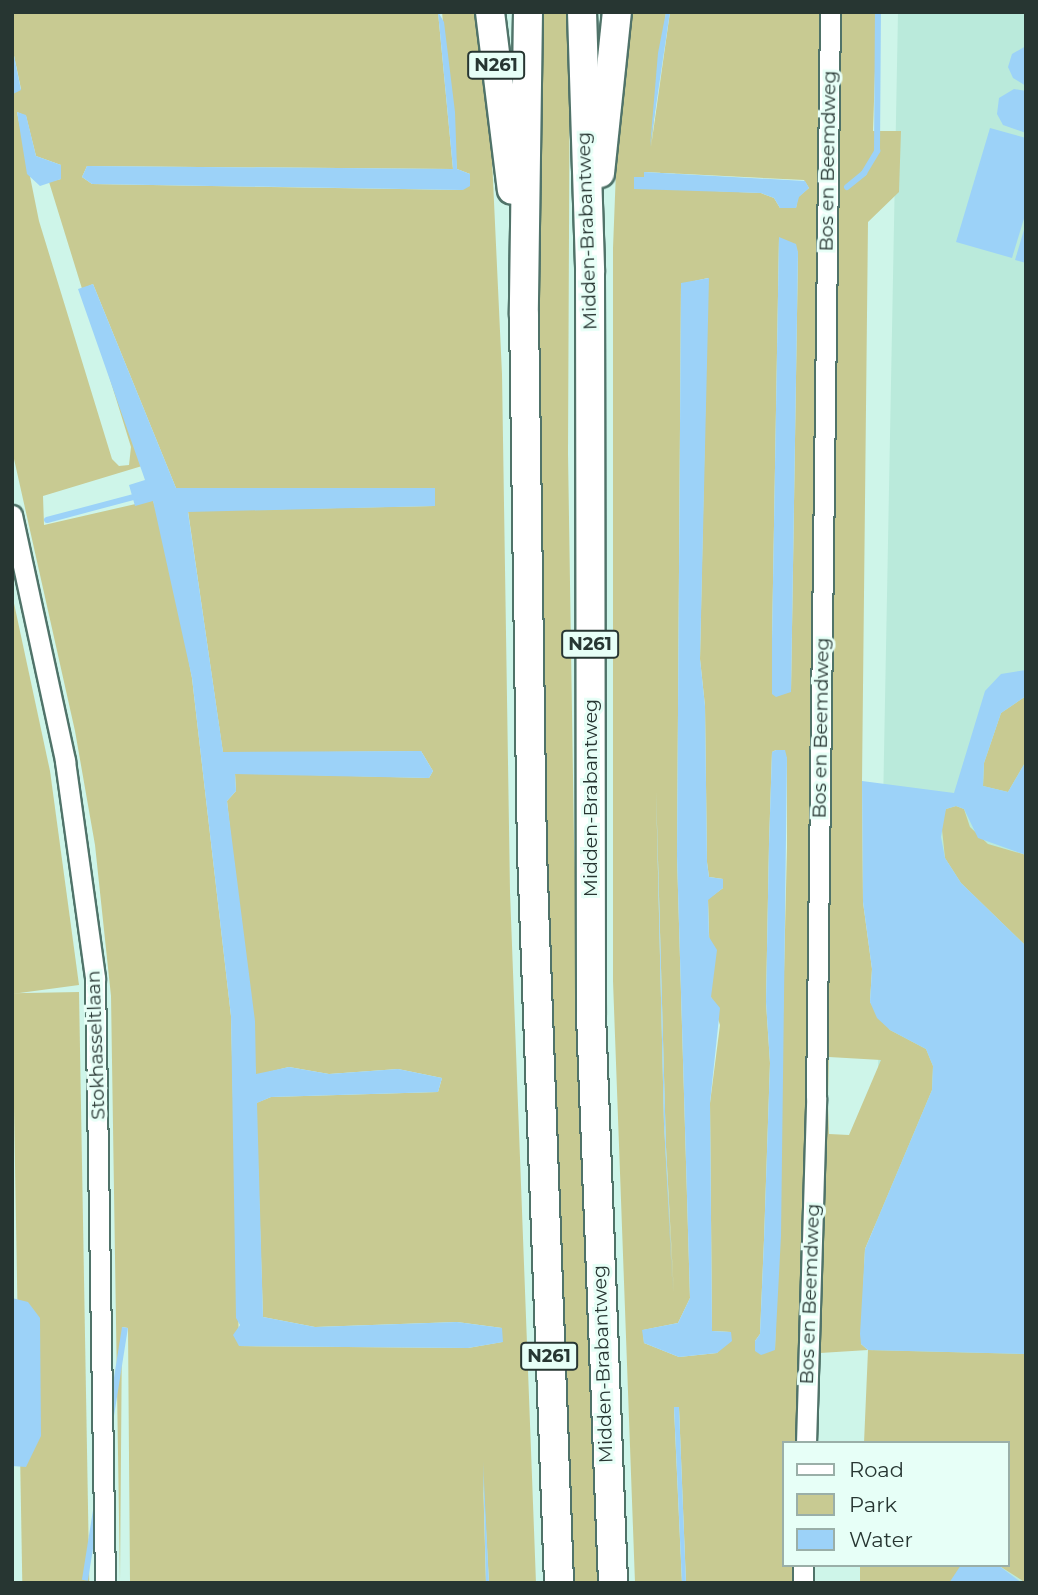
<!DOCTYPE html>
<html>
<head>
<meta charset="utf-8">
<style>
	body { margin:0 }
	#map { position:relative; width:1038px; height:1595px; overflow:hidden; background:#cef5e9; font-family:Montserrat,sans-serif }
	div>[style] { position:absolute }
	.built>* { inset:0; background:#baeadb }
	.green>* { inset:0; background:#c8ca92; transform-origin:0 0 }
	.water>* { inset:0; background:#9cd2f8; transform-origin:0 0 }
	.stream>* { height:6px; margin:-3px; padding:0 3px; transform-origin:3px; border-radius:3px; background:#9cd2f8 }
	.roads { filter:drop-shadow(2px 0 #507369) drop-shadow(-2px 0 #507369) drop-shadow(0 2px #507369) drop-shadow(0 -2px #507369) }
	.minor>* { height:19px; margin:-9.5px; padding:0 9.5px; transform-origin:9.5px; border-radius:9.5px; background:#fff }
	.highway>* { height:28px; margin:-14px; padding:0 14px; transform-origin:14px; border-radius:14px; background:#fff }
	span { translate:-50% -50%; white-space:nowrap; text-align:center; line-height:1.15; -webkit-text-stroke:6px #e7fff7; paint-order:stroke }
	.shield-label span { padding:2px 5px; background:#e7fff7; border:2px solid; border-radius:5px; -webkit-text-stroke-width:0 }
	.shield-label { font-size:18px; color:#273632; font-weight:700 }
	.street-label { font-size:19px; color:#273632 }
	.frame { position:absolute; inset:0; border:14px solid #273632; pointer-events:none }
	.legend { position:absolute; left:782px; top:1441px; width:228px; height:126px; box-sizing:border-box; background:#e7fff7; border:2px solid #9aafa8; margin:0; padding:9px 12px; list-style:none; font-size:21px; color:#273632 }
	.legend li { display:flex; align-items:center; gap:14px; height:35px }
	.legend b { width:35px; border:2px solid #9aafa8 }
</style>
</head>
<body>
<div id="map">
	<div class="built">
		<i style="clip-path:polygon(898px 12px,1026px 12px,1026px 1583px,868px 1583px,868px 1565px,1008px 1565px,1008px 1443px,871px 1443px)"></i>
	</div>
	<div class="green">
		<i style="clip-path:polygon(evenodd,12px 12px,438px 12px,453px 169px,87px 166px,82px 177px,92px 184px,462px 190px,470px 174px,457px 169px,442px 12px,480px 12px,491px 137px,502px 374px,510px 892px,536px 1583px,489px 1583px,483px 1476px,486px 1583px,130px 1583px,128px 1328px,122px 1327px,120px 1583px,111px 996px,95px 845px,75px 731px,12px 450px,12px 93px,21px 89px,12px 46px,12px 12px,17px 112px,26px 116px,36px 156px,61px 165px,61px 179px,49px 182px,131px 447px,129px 465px,119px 466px,112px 459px,39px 221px,17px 112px,12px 12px,93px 284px,176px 488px,435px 489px,434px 506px,188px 511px,223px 753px,421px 751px,433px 771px,429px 778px,235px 773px,236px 791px,227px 801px,256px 1075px,289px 1067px,329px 1074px,398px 1069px,442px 1078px,438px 1092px,271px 1097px,256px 1103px,263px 1317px,315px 1327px,457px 1322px,502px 1328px,502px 1342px,468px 1348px,239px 1346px,231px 1016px,192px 678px,171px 567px,153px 500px,44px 525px,43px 496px,142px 466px,84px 288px,93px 284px)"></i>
		<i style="clip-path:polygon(540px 12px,570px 12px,568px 453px,574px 842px,601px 1583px,570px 1583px,548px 1005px,537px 424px)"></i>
		<i style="clip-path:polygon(evenodd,630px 12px,666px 12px,651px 147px,670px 12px,828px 12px,800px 1443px,784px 1443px,784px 1565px,800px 1565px,800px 1583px,686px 1583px,679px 1408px,674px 1408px,682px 1583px,635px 1583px,613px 981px,613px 248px,617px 145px,630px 12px,645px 172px,804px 180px,809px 188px,798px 197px,796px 208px,780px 208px,774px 198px,761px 193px,645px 188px,635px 177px,644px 177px,645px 172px,630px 12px,779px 238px,798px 252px,791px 691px,772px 640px,779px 238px,630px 12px,708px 278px,700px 659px,705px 706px,707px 862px,709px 877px,723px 879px,723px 888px,708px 899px,711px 997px,720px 1025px,710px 1103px,712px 1331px,731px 1332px,717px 1353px,679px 1357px,644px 1343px,643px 1330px,678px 1323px,690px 1298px,677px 856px,681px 284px,708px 278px,630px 12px,776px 750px,787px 758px,787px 847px,775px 1349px,755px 1341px,760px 1334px,764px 1240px,770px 1063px,766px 1002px,769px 844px,772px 752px,776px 750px,630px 12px,656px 788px,666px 1147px,674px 1295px,664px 1124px,656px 788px)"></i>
		<i style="clip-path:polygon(839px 12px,877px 12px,873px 131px,901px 131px,899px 192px,868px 222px,862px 781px,863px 902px,872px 969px,870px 1002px,890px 1030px,926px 1049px,933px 1066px,932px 1090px,865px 1249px,861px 1344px,868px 1350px,1026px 1354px,1026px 1583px,998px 1565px,1008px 1565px,1008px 1443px,864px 1443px,868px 1350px,820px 1353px,822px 1103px,828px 1104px,829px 1134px,849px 1135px,881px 1060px,829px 1057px,828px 1098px,822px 1098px)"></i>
		<i style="clip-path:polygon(12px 594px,50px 771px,79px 985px,12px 994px)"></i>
		<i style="clip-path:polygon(1026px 696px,1026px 761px,1008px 792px,983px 786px,984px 763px,1001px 713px)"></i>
		<i style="clip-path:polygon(956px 806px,964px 809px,970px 827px,988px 844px,1026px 855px,1026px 946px,961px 883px,945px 858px,941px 820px,946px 809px)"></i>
		<i style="left:79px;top:992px;width:591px;height:67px;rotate:89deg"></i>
		<i style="left:860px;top:1565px;width:101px;height:18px"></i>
	</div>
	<div class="water">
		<i style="clip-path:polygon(438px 12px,444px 22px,455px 112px,457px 169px,470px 174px,470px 186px,463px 190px,92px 184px,82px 177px,87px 166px,453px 169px)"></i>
		<i style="clip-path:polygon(666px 12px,670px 12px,650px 147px,658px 53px)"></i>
		<i style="clip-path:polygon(12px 46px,21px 90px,13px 94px,12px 93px)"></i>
		<i style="clip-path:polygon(1026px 46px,1026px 86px,1013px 78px,1008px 67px,1012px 54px)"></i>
		<i style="clip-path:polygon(1014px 89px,1026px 91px,1026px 133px,1003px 125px,997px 114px,999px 98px)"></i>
		<i style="clip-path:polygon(17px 112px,26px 115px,36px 156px,61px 165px,61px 179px,40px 186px,27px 174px)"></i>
		<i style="clip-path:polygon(990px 128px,1026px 138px,1026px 212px,1012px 258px,956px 242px)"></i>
		<i style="clip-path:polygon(644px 172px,805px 181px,809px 188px,799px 197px,796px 208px,780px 208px,774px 198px,761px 193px,634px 189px,634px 177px,644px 177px)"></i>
		<i style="clip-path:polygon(1026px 223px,1026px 263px,1015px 260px)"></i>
		<i style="clip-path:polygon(779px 237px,796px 244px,798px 252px,791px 692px,776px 697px,772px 694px,772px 640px)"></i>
		<i style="clip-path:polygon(709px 278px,700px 659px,705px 706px,707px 862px,709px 877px,723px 879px,723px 888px,708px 900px,709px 937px,717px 950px,711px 997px,720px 1008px,710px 1103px,712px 1331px,731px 1332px,732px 1341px,717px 1353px,679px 1357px,644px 1343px,642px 1330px,678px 1323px,690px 1298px,677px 856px,681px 283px)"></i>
		<i style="clip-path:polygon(93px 284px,176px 488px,435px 488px,435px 506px,188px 512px,223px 752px,421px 751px,433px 771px,429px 778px,235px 774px,236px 791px,227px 801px,255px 1021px,256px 1074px,289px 1067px,329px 1074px,398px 1069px,442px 1078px,438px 1092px,271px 1097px,257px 1103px,263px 1317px,315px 1327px,457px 1322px,502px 1328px,503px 1342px,468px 1348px,239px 1346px,233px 1335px,240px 1325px,236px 1318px,231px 1016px,192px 678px,153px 501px,135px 506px,129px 485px,145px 480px,78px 289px)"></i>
		<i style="clip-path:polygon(1026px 670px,1026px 696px,1001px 713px,984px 763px,983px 786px,1008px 792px,1026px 761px,1026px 855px,978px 838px,964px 809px,956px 806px,946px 809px,941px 837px,945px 858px,961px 883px,1026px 946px,1026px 1354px,868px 1350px,861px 1344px,860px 1334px,865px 1249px,932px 1090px,933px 1066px,926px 1049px,890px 1030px,877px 1018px,870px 1002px,872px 969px,863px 902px,862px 781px,954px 793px,985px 691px,1001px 674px)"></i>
		<i style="clip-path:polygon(776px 750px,785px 750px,787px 758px,781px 1236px,775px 1350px,761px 1355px,755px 1351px,755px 1341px,760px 1334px,764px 1240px,770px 1063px,766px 1002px,769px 844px,772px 752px)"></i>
		<i style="clip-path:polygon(656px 788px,666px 1147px,673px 1297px,664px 1124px)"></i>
		<i style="clip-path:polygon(12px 1298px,28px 1302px,40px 1318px,41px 1436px,26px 1467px,12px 1466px)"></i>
		<i style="left:122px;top:1327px;width:6px;height:256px;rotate:9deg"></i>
		<i style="clip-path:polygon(674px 1407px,679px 1407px,686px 1583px,682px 1583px)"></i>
		<i style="clip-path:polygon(483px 1462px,489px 1583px,486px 1583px)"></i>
		<i style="clip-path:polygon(961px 1565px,998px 1565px,1022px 1583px,949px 1583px)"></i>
	</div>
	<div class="stream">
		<i style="left:847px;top:187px;width:22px;rotate:-39deg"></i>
		<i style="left:864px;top:173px;width:26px;rotate:-59deg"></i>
		<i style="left:877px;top:151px;width:139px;rotate:-89.6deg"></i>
		<i style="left:47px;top:520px;width:93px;rotate:-14.9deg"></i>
	</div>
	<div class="roads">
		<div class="minor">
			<i style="left:12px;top:515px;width:252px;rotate:77.8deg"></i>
			<i style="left:65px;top:761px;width:219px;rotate:82.1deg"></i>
			<i style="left:95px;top:978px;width:605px;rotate:89.05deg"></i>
			<i style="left:806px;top:1443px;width:346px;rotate:-88.3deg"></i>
			<i style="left:816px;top:1097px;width:1085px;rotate:-89.26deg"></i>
			<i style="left:803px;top:1583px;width:18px;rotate:-90deg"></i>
		</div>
		<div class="highway">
			<i style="left:490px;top:12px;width:179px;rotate:83deg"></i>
			<i style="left:528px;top:12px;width:303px;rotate:90.8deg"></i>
			<i style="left:524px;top:315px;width:538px;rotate:89.15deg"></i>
			<i style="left:532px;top:853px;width:730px;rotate:87.88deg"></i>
			<i style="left:582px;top:12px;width:260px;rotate:88.2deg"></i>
			<i style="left:590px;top:272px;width:743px;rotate:89.92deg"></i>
			<i style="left:591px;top:1015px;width:568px;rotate:87.78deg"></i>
			<i style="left:600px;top:173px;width:162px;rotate:-84deg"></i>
		</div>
	</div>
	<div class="shield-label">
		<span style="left:496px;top:65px">N261</span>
		<span style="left:590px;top:644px">N261</span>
		<span style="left:549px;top:1356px">N261</span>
	</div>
	<div class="street-label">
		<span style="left:828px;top:161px;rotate:-89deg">Bos en Beemdweg</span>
		<span style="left:587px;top:231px;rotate:-92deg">Midden-Brabantweg</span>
		<span style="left:821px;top:728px;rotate:-89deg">Bos en Beemdweg</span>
		<span style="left:591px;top:798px;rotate:-90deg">Midden-Brabantweg</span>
		<span style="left:96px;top:1045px;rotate:-92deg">Stokhasseltlaan</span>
		<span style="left:810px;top:1294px;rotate:-88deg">Bos en Beemdweg</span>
		<span style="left:603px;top:1364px;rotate:-92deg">Midden-Brabantweg</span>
	</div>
	<div class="frame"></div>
	<ul class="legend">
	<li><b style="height:9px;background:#fff"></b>Road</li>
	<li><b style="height:19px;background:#c8ca92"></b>Park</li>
	<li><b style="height:19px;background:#9cd2f8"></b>Water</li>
	</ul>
</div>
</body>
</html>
